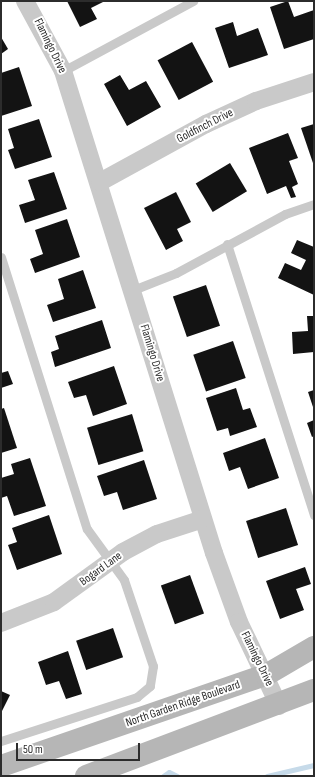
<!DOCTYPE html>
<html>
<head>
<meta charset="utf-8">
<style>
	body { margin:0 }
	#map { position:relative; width:315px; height:777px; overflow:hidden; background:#fff; font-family:"Sofia Sans Condensed",sans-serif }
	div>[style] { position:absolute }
	.stream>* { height:5px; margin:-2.5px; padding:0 2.5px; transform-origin:2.5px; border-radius:2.5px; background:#c6dae9 }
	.building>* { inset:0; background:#131313; transform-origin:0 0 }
	.lane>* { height:9px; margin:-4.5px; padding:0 4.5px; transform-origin:4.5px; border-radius:4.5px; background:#c9c9c9 }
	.street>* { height:18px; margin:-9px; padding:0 9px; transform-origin:9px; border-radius:9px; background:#c9c9c9 }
	.secondary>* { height:22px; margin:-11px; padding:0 11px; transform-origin:11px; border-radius:11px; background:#b6b6b6 }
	span { translate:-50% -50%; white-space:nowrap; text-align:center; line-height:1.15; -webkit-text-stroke:4px #fff; paint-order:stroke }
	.street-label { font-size:12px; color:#2c2c2c }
	.frame { position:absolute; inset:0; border:2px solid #2c2c2c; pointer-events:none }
	.scale { position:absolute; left:16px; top:743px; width:124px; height:18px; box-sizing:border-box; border:2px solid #2c2c2c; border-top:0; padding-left:5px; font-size:12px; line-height:14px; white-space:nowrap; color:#2c2c2c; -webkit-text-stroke:3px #fff; paint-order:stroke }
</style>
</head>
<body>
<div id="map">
	<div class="stream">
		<i style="left:163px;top:776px;width:7px;rotate:-34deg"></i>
		<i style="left:169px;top:772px;width:9px;rotate:27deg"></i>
		<i style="left:267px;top:776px;width:48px;rotate:-13.2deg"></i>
	</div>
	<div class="building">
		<i style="clip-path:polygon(67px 1px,105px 1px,91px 8px,97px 19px,80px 27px)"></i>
		<i style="clip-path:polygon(288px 1px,294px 17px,314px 10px,314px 39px,284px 49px,270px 7px)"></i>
		<i style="clip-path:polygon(233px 22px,237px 36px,258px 28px,268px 55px,229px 68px,215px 28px)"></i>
		<i style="clip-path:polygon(1px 37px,8px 49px,1px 54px)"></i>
		<i style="left:192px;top:42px;width:45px;height:39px;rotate:62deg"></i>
		<i style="clip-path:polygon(19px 67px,32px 106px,1px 116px,1px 73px)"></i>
		<i style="clip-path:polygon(120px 75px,129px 90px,146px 81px,161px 107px,127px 126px,104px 84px)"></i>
		<i style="clip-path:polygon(39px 119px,52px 157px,15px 169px,8px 150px,14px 148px,8px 129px)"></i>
		<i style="clip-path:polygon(314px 124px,314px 166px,301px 128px)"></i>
		<i style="clip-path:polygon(288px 133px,298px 158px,289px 161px,298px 184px,292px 187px,296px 197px,291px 198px,286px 186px,267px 194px,249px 148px)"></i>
		<i style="left:230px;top:163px;width:33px;height:40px;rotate:59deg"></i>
		<i style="clip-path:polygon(54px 172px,67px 209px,25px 223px,19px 205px,35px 200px,28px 180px)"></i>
		<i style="clip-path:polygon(176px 192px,191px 222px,177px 229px,183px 241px,166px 250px,144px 208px)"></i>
		<i style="clip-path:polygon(67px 219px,80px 257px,35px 273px,30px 259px,43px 254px,35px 230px)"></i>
		<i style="clip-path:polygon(297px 240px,314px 247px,314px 295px,278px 278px,285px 263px,301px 270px,306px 260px,291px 253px)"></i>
		<i style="clip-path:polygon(83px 270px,96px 308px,53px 322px,47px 305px,64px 299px,58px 279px)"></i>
		<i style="left:206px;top:285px;width:43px;height:35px;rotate:71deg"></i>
		<i style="clip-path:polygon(307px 316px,314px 316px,314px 352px,293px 354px,292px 332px,308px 331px)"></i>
		<i style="clip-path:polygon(102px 320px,111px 348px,55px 367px,51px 352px,59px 349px,55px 336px)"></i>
		<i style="left:233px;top:341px;width:39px;height:42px;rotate:71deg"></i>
		<i style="clip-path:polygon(114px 366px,127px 404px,93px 416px,86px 395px,74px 398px,68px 382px)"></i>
		<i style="clip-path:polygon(8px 371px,13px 384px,1px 388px,1px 373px)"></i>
		<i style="clip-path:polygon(236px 388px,243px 410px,250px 408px,257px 427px,230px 436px,228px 428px,217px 431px,206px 398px)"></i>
		<i style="clip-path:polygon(314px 390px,314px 410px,308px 392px)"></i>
		<i style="clip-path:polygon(4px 408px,17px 448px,1px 453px,1px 409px)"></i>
		<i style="left:132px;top:414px;width:39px;height:47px;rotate:73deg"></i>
		<i style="clip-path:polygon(314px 420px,314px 436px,312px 437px,307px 423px)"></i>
		<i style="clip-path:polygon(265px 438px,279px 478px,248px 489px,240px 467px,229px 471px,223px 453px)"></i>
		<i style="clip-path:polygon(30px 458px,46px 506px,14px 516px,7px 496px,1px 498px,1px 478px,14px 474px,11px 464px)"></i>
		<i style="clip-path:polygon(144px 460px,157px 499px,123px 510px,117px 492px,104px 496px,97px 476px)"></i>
		<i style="left:286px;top:508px;width:39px;height:42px;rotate:72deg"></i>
		<i style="clip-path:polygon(49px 515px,62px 554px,17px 570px,8px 545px,17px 542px,12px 528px)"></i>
		<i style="clip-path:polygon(305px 567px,311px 584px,296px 589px,304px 610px,280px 619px,266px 581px)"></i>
		<i style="left:190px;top:575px;width:41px;height:31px;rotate:70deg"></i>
		<i style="left:113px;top:628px;width:31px;height:39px;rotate:71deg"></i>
		<i style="clip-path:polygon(68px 651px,82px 694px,66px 699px,59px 681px,46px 685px,38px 662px)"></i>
		<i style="clip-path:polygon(1px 691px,10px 695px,2px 711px,1px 711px)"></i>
	</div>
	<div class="lane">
		<i style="left:63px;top:71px;width:148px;rotate:-28.3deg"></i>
		<i style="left:227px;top:244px;width:285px;rotate:72.2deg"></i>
		<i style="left:1px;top:257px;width:285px;rotate:72.5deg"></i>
		<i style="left:87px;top:529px;width:63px;rotate:54deg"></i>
		<i style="left:124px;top:580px;width:91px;rotate:71.4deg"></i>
		<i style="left:153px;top:666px;width:20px;rotate:99deg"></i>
		<i style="left:150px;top:686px;width:17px;rotate:140deg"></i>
		<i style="left:137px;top:697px;width:143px;rotate:162.1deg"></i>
		<i style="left:133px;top:290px;width:46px;rotate:-21.6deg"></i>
		<i style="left:176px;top:273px;width:124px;rotate:-28.4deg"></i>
		<i style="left:285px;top:214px;width:31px;rotate:-19deg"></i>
	</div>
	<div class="street">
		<i style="left:25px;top:1px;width:80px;rotate:61.5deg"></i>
		<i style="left:63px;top:71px;width:505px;rotate:72.61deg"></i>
		<i style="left:214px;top:553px;width:73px;rotate:70.1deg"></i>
		<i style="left:239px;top:622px;width:93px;rotate:64.5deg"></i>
		<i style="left:100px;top:182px;width:121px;rotate:-28.7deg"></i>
		<i style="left:206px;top:124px;width:55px;rotate:-24.7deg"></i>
		<i style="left:256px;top:101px;width:61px;rotate:-18.1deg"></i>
		<i style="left:1px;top:623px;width:57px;rotate:-21.6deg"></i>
		<i style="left:54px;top:602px;width:85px;rotate:-35.9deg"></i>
		<i style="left:123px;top:552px;width:38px;rotate:-28deg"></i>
		<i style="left:157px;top:534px;width:48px;rotate:-18.1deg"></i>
	</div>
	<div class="secondary">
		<i style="left:1px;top:766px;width:280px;rotate:-19deg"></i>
		<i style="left:266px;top:675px;width:56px;rotate:-30.3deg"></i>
		<i style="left:86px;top:776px;width:244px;rotate:-20.7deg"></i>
	</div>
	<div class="street-label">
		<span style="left:50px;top:46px;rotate:64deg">Flamingo Drive</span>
		<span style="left:205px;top:126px;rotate:-27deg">Goldfinch Drive</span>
		<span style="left:152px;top:353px;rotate:73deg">Flamingo Drive</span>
		<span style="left:101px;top:569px;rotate:-36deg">Bogard Lane</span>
		<span style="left:257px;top:659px;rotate:64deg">Flamingo Drive</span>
		<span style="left:183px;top:704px;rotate:-19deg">North Garden Ridge Boulevard</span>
	</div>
	<div class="frame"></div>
	<div class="scale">50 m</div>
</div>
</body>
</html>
